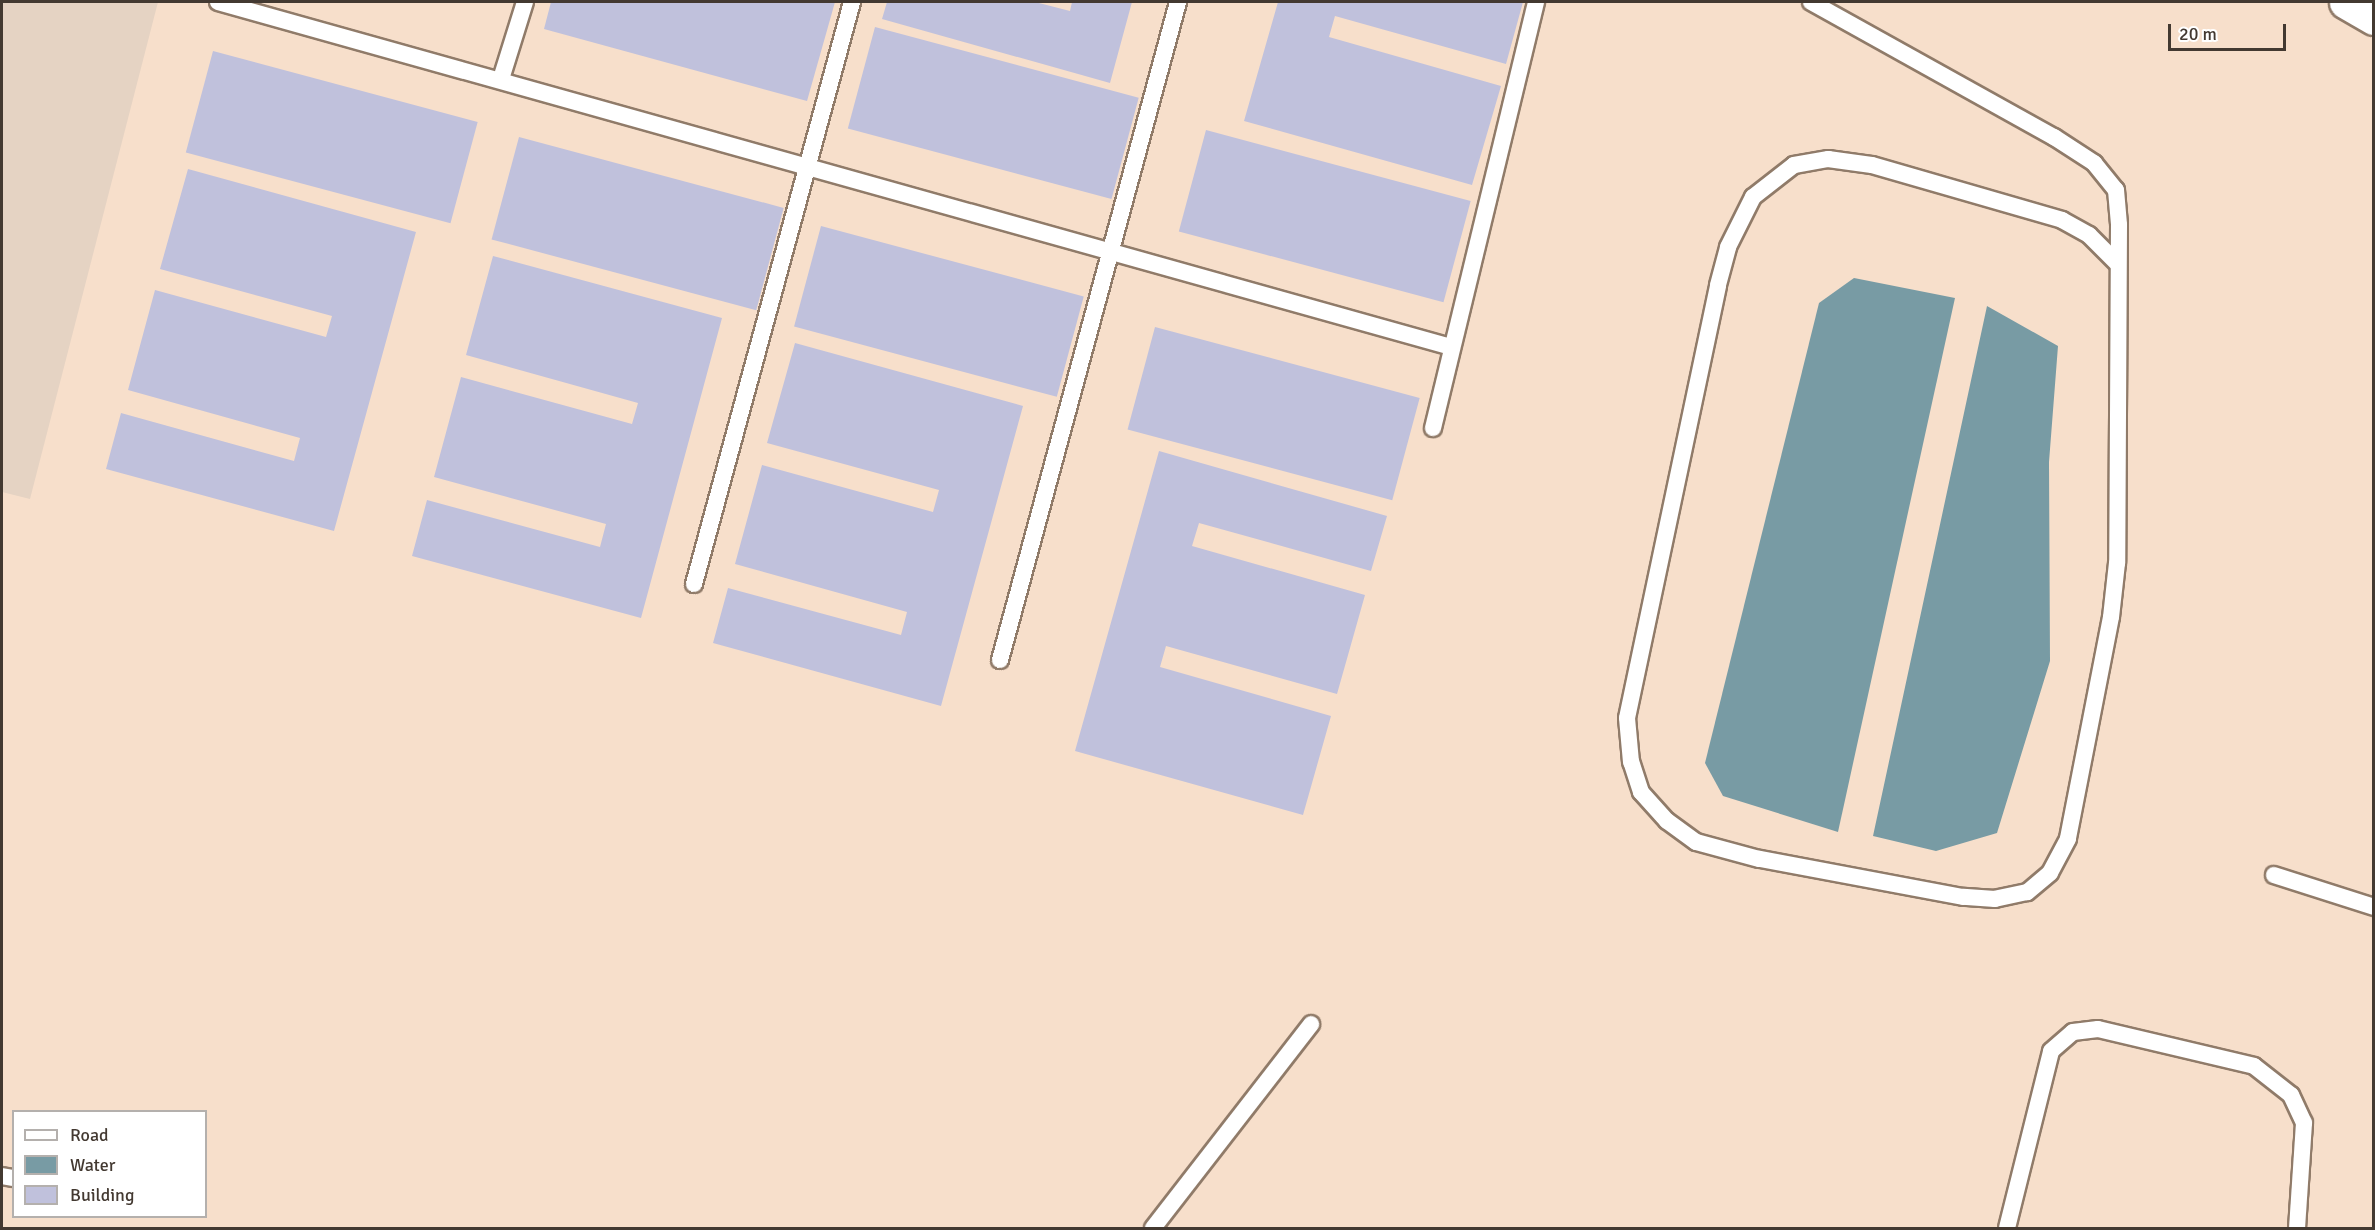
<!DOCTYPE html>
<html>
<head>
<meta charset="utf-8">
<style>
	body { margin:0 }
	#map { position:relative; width:2375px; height:1230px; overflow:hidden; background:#f7dfcb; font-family:Signika,sans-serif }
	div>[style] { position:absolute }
	.industrial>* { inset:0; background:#e5d3c3 }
	.water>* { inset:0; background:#789ba4 }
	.building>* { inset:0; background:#c0c1dc; transform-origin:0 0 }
	.roads { filter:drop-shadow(2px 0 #907b69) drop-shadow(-2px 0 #907b69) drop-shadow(0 2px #907b69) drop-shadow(0 -2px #907b69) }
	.lane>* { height:16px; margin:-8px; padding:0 8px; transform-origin:8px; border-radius:8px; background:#fff }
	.street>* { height:33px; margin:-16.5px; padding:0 16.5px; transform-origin:16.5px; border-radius:16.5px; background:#fff }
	span { translate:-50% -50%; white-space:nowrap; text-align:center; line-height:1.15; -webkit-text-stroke:4.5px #fff; paint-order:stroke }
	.frame { position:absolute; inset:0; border:3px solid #433931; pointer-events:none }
	.legend { position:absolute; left:12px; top:1110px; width:195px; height:108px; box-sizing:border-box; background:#fff; border:2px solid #b4b0ad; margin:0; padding:8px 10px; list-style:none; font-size:18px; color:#433931 }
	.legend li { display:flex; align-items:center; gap:12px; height:30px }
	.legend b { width:30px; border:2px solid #b4b0ad }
	.scale { position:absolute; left:2168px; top:24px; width:118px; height:27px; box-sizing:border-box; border:3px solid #433931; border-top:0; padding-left:8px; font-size:18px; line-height:21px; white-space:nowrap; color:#433931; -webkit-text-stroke:4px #fff; paint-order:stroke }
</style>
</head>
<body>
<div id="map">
	<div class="industrial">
		<i style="clip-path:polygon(2px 2px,158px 2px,30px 499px,2px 492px)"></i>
	</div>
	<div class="water">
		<i style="clip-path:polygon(1854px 278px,1955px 298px,1838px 832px,1723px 796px,1705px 763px,1819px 303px)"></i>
		<i style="clip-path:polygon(1987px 306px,2058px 346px,2049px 462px,2050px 661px,1997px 833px,1936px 851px,1873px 836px)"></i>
	</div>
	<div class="building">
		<i style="clip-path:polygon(551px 2px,835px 2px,807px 101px,544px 29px)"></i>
		<i style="clip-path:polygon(887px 2px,1035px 2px,1070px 11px,1072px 2px,1132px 2px,1110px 83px,882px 19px)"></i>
		<i style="clip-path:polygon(1278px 2px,1523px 2px,1506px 64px,1335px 16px,1329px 37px,1501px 86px,1472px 185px,1244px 121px)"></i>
		<i style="left:875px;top:27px;width:273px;height:105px;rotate:15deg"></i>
		<i style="left:213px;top:51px;width:274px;height:105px;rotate:15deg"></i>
		<i style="left:1206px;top:130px;width:274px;height:105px;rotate:15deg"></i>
		<i style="left:519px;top:137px;width:274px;height:106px;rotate:15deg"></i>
		<i style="clip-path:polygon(188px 169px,416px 232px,334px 531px,106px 469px,121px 413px,294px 461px,300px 438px,128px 390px,155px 290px,326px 337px,332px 316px,160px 269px)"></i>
		<i style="left:821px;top:226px;width:272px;height:104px;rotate:15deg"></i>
		<i style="clip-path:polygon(493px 256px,722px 318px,641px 618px,412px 556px,427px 500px,600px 547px,606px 524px,434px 477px,461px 377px,632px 424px,638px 403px,466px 355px)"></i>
		<i style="left:1155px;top:327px;width:274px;height:106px;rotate:15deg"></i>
		<i style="clip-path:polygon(795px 343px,1023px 406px,941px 706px,713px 643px,728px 588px,901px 635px,907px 612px,735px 564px,762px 465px,933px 512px,939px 490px,767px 443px)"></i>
		<i style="clip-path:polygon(1159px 451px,1387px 516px,1371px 571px,1199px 523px,1192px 546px,1365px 595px,1337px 694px,1166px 646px,1160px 667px,1331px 716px,1303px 815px,1075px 751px)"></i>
	</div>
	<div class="roads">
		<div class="lane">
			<i style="left:218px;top:2px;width:1280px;rotate:15.63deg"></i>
			<i style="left:1811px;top:2px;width:278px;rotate:29.1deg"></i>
			<i style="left:2054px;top:137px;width:48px;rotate:33deg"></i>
			<i style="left:2094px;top:163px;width:35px;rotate:51deg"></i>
			<i style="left:2116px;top:190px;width:35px;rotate:85deg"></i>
			<i style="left:2119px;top:225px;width:338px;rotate:90.3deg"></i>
			<i style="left:2117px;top:563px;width:54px;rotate:96.3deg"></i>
			<i style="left:2111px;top:617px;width:226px;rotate:101deg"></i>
			<i style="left:2068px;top:839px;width:38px;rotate:118deg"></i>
			<i style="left:2050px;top:873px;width:30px;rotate:140deg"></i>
			<i style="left:2027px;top:892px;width:33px;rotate:168deg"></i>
			<i style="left:1995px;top:899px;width:32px;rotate:-176deg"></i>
			<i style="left:1963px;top:897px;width:208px;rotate:-169.4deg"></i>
			<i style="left:1759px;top:859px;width:65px;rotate:-164.9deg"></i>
			<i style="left:1696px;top:842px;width:36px;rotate:-144deg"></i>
			<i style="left:1667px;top:821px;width:39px;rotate:-132deg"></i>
			<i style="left:1641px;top:792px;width:32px;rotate:-108deg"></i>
			<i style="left:1631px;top:762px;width:44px;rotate:-95.2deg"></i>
			<i style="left:1627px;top:718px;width:442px;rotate:-78.1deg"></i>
			<i style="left:1718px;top:285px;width:39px;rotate:-75deg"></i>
			<i style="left:1728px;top:247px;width:56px;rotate:-63.4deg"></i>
			<i style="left:1753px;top:197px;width:52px;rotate:-38deg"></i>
			<i style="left:1794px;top:165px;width:35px;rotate:-10deg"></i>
			<i style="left:1828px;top:159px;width:44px;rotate:7.8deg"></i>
			<i style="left:1872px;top:165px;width:198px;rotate:16.1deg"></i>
			<i style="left:2062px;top:220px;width:31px;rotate:29deg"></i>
			<i style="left:2089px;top:235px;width:41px;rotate:45deg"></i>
			<i style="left:501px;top:79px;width:81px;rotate:-72.7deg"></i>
			<i style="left:1433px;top:428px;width:438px;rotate:-76.4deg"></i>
			<i style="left:694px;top:584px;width:603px;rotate:-74.81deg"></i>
			<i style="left:1000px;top:660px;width:682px;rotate:-74.86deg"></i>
			<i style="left:2274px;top:875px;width:105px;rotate:17.7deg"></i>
			<i style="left:2px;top:1176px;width:11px;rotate:10deg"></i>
			<i style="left:1153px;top:1228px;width:258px;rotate:-52.2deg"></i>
			<i style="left:2007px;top:1228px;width:182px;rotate:-76deg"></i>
			<i style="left:2051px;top:1051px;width:29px;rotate:-41deg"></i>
			<i style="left:2073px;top:1032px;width:25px;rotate:-7deg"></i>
			<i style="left:2098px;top:1029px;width:160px;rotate:13.3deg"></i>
			<i style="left:2254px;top:1066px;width:47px;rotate:38.1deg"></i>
			<i style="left:2291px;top:1095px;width:31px;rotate:65deg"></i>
			<i style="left:2304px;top:1123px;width:105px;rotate:93.8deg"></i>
		</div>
		<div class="street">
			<i style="left:2346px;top:2px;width:32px;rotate:30deg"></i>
		</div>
	</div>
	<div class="frame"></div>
	<ul class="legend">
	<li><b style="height:8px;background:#fff"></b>Road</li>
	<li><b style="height:16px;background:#789ba4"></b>Water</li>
	<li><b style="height:16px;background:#c0c1dc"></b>Building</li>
	</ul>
	<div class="scale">20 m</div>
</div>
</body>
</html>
